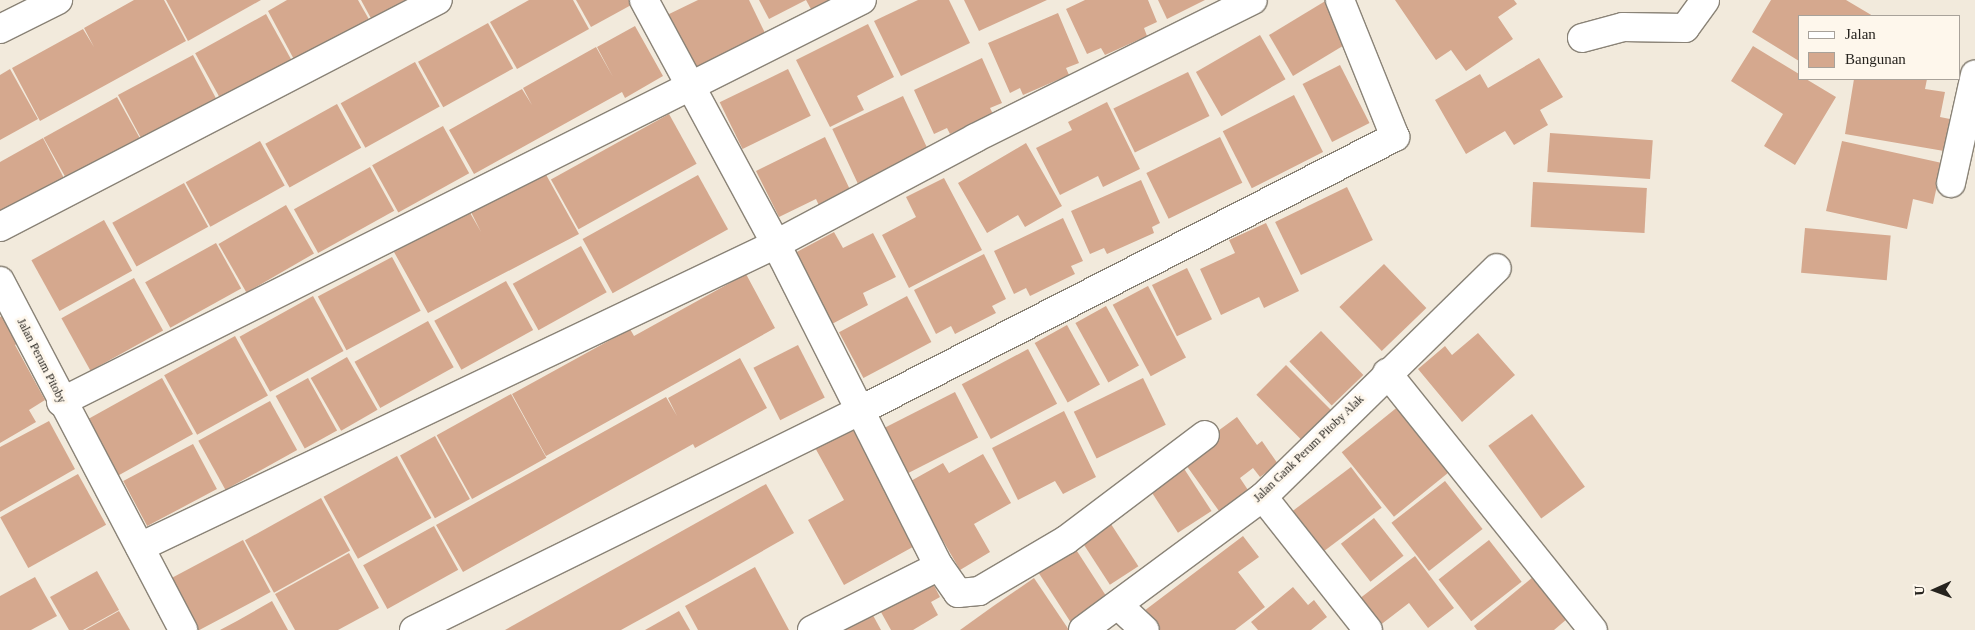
<!DOCTYPE html>
<html>
<head>
<meta charset="utf-8">
<style>
	body { margin:0 }
	#map { position:relative; width:1975px; height:630px; overflow:hidden; background:#f2eadc; font-family:"Times New Roman",serif }
	div>[style] { position:absolute }
	.building>* { inset:0; background:#d5a88e; transform-origin:0 0 }
	.roads { filter:drop-shadow(1px 0 #8a8377) drop-shadow(-1px 0 #8a8377) drop-shadow(0 1px #8a8377) drop-shadow(0 -1px #8a8377) }
	.street>* { height:28px; margin:-14px; padding:0 14px; transform-origin:14px; border-radius:14px; background:#fff }
	span { translate:-50% -50%; white-space:nowrap; text-align:center; line-height:1.15; -webkit-text-stroke:5px #fef7ec; paint-order:stroke }
	.street-label { font-size:12px; color:#26231e }
	.legend { position:absolute; left:1798px; top:15px; width:162px; height:65px; box-sizing:border-box; background:#fef7ec; border:1px solid #a8a29a; margin:0; padding:6px 9px; list-style:none; font-size:15px; color:#26231e }
	.legend li { display:flex; align-items:center; gap:10px; height:25px }
	.legend b { width:25px; border:1px solid #a8a29a }
	.north { position:absolute; left:1910px; top:565px; width:50px; height:50px; -webkit-text-stroke:4px #fef7ec; paint-order:stroke; rotate:268deg; font-size:14px; font-weight:700; line-height:20px; text-align:center; color:#26231e }
	.north::after { content:''; display:block; margin:auto; width:18px; height:22px; background:#26231e; clip-path:polygon(50% 0,100% 100%,50% 72%,0 100%) }
</style>
</head>
<body>
<div id="map">
	<div class="building">
		<i style="clip-path:polygon(134px 0,164px 0,186px 41px,40px 121px,12px 68px,83px 29px,94px 47px,84px 28px)"></i>
		<i style="clip-path:polygon(166px 0,261px 0,188px 41px)"></i>
		<i style="clip-path:polygon(287px 0,358px 0,371px 23px,297px 65px,268px 11px)"></i>
		<i style="clip-path:polygon(361px 0,417px 0,374px 24px)"></i>
		<i style="clip-path:polygon(529px 0,573px 0,589px 29px,517px 69px,490px 22px)"></i>
		<i style="clip-path:polygon(576px 0,631px 0,633px 4px,591px 27px)"></i>
		<i style="clip-path:polygon(698px 0,749px 0,766px 35px,692px 71px,665px 16px)"></i>
		<i style="clip-path:polygon(759px 0,806px 0,769px 19px)"></i>
		<i style="clip-path:polygon(806px 0,834px 0,812px 11px)"></i>
		<i style="clip-path:polygon(918px 0,949px 0,970px 43px,901px 76px,874px 21px)"></i>
		<i style="clip-path:polygon(964px 0,1047px 0,979px 31px)"></i>
		<i style="clip-path:polygon(1085px 0,1148px 0,1157px 22px,1144px 28px,1147px 36px,1105px 55px,1101px 48px,1087px 54px,1066px 9px)"></i>
		<i style="clip-path:polygon(1158px 0,1205px 0,1167px 19px)"></i>
		<i style="clip-path:polygon(1327px 0,1361px 35px,1293px 76px,1269px 35px)"></i>
		<i style="clip-path:polygon(1395px 0,1514px 0,1517px 4px,1498px 17px,1513px 39px,1466px 71px,1451px 50px,1436px 60px)"></i>
		<i style="clip-path:polygon(1771px 0,1846px 0,1873px 16px,1799px 16px,1799px 61px,1752px 32px)"></i>
		<i style="clip-path:polygon(1058px 13px,1079px 63px,1066px 68px,1069px 75px,1023px 95px,1020px 88px,1010px 93px,988px 43px)"></i>
		<i style="left:266px;top:14px;width:60px;height:81px;rotate:61deg"></i>
		<i style="left:488px;top:23px;width:52px;height:80px;rotate:61deg"></i>
		<i style="clip-path:polygon(868px 24px,894px 77px,857px 96px,864px 110px,830px 127px,796px 60px)"></i>
		<i style="clip-path:polygon(635px 26px,663px 76px,625px 98px,622px 92px,474px 174px,449px 130px,522px 89px,532px 105px,523px 88px,596px 47px,613px 77px,597px 47px)"></i>
		<i style="left:1260px;top:35px;width:51px;height:74px;rotate:60deg"></i>
		<i style="clip-path:polygon(1753px 46px,1799px 74px,1799px 79px,1806px 79px,1836px 97px,1795px 165px,1764px 146px,1783px 114px,1731px 81px)"></i>
		<i style="left:193px;top:55px;width:58px;height:85px;rotate:62deg"></i>
		<i style="clip-path:polygon(982px 58px,1002px 103px,990px 108px,993px 114px,950px 134px,947px 128px,934px 134px,914px 90px)"></i>
		<i style="clip-path:polygon(1539px 58px,1563px 97px,1540px 110px,1548px 125px,1514px 145px,1505px 131px,1466px 154px,1435px 100px,1480px 74px,1488px 88px)"></i>
		<i style="left:415px;top:62px;width:51px;height:85px;rotate:61deg"></i>
		<i style="left:1340px;top:65px;width:65px;height:42px;rotate:63deg"></i>
		<i style="clip-path:polygon(10px 69px,38px 119px,0 140px,0 75px)"></i>
		<i style="left:788px;top:69px;width:52px;height:76px;rotate:64deg"></i>
		<i style="left:1188px;top:72px;width:49px;height:83px;rotate:64deg"></i>
		<i style="clip-path:polygon(1854px 79px,1927px 79px,1925px 89px,1945px 92px,1940px 117px,1950px 119px,1944px 151px,1845px 134px)"></i>
		<i style="left:1294px;top:95px;width:64px;height:80px;rotate:63deg"></i>
		<i style="left:903px;top:96px;width:60px;height:78px;rotate:65deg"></i>
		<i style="left:117px;top:97px;width:55px;height:84px;rotate:61deg"></i>
		<i style="clip-path:polygon(1107px 102px,1140px 169px,1103px 187px,1098px 176px,1060px 195px,1036px 148px,1072px 130px,1068px 122px)"></i>
		<i style="left:337px;top:104px;width:50px;height:82px;rotate:61deg"></i>
		<i style="left:669px;top:114px;width:57px;height:135px;rotate:61deg"></i>
		<i style="left:443px;top:126px;width:54px;height:81px;rotate:61deg"></i>
		<i style="left:1550px;top:133px;width:103px;height:39px;rotate:4deg"></i>
		<i style="clip-path:polygon(825px 137px,853px 196px,821px 210px,816px 199px,779px 217px,756px 171px)"></i>
		<i style="left:1220px;top:137px;width:51px;height:82px;rotate:64deg"></i>
		<i style="clip-path:polygon(43px 138px,66px 182px,0 219px,0 162px)"></i>
		<i style="left:260px;top:141px;width:51px;height:85px;rotate:61deg"></i>
		<i style="clip-path:polygon(1842px 141px,1942px 163px,1933px 204px,1913px 199px,1907px 229px,1826px 211px)"></i>
		<i style="clip-path:polygon(1026px 143px,1062px 206px,1025px 227px,1018px 215px,987px 233px,958px 183px)"></i>
		<i style="left:370px;top:167px;width:50px;height:87px;rotate:61deg"></i>
		<i style="clip-path:polygon(544px 171px,579px 234px,428px 313px,394px 252px,469px 211px,481px 232px,471px 212px)"></i>
		<i style="left:698px;top:175px;width:62px;height:132px;rotate:61deg"></i>
		<i style="clip-path:polygon(944px 178px,982px 250px,909px 288px,882px 235px,916px 217px,906px 197px)"></i>
		<i style="clip-path:polygon(1141px 180px,1160px 223px,1152px 227px,1154px 233px,1107px 254px,1104px 248px,1090px 254px,1071px 211px)"></i>
		<i style="left:1533px;top:182px;width:114px;height:45px;rotate:3deg"></i>
		<i style="left:184px;top:183px;width:50px;height:82px;rotate:61deg"></i>
		<i style="left:1347px;top:187px;width:59px;height:80px;rotate:64deg"></i>
		<i style="left:286px;top:205px;width:56px;height:78px;rotate:60deg"></i>
		<i style="clip-path:polygon(1063px 218px,1083px 261px,1071px 266px,1075px 274px,1030px 296px,1026px 288px,1014px 294px,994px 251px)"></i>
		<i style="left:104px;top:220px;width:58px;height:83px;rotate:61deg"></i>
		<i style="clip-path:polygon(1266px 223px,1299px 291px,1264px 308px,1259px 297px,1221px 315px,1200px 269px,1235px 253px,1229px 240px)"></i>
		<i style="left:1805px;top:228px;width:86px;height:45px;rotate:5deg"></i>
		<i style="clip-path:polygon(834px 232px,843px 248px,873px 233px,896px 277px,863px 293px,868px 305px,830px 325px,793px 254px)"></i>
		<i style="left:216px;top:243px;width:52px;height:81px;rotate:61deg"></i>
		<i style="left:581px;top:246px;width:53px;height:78px;rotate:61deg"></i>
		<i style="clip-path:polygon(984px 254px,1006px 299px,992px 306px,996px 313px,955px 334px,951px 326px,936px 334px,914px 290px)"></i>
		<i style="left:392px;top:257px;width:61px;height:84px;rotate:62deg"></i>
		<i style="left:1384px;top:264px;width:61px;height:62px;rotate:46deg"></i>
		<i style="left:1187px;top:268px;width:57px;height:39px;rotate:64deg"></i>
		<i style="clip-path:polygon(746px 274px,775px 328px,546px 456px,512px 394px,630px 329px,634px 336px)"></i>
		<i style="left:134px;top:278px;width:60px;height:83px;rotate:61deg"></i>
		<i style="left:506px;top:281px;width:56px;height:82px;rotate:61deg"></i>
		<i style="left:1148px;top:286px;width:81px;height:40px;rotate:62deg"></i>
		<i style="left:313px;top:296px;width:63px;height:84px;rotate:61deg"></i>
		<i style="left:907px;top:296px;width:52px;height:77px;rotate:62deg"></i>
		<i style="left:1106px;top:306px;width:68px;height:35px;rotate:61deg"></i>
		<i style="clip-path:polygon(10px 312px,25px 340px,15px 345px,45px 400px,29px 410px,36px 422px,0 443px,0 317px)"></i>
		<i style="left:428px;top:321px;width:53px;height:84px;rotate:61deg"></i>
		<i style="left:1067px;top:325px;width:68px;height:37px;rotate:61deg"></i>
		<i style="left:1321px;top:331px;width:61px;height:44px;rotate:46deg"></i>
		<i style="clip-path:polygon(1478px 333px,1515px 375px,1462px 422px,1418px 369px,1445px 346px,1452px 355px)"></i>
		<i style="left:235px;top:336px;width:68px;height:81px;rotate:61deg"></i>
		<i style="left:798px;top:345px;width:59px;height:50px;rotate:63deg"></i>
		<i style="left:1028px;top:349px;width:62px;height:75px;rotate:62deg"></i>
		<i style="left:347px;top:357px;width:61px;height:42px;rotate:60deg"></i>
		<i style="clip-path:polygon(740px 358px,767px 408px,695px 448px,693px 444px,463px 572px,436px 525px,666px 397px,677px 416px,668px 398px)"></i>
		<i style="left:1286px;top:365px;width:64px;height:42px;rotate:45deg"></i>
		<i style="left:162px;top:378px;width:64px;height:88px;rotate:61deg"></i>
		<i style="left:308px;top:378px;width:60px;height:37px;rotate:61deg"></i>
		<i style="left:1143px;top:378px;width:52px;height:77px;rotate:64deg"></i>
		<i style="left:955px;top:392px;width:51px;height:85px;rotate:63deg"></i>
		<i style="left:511px;top:394px;width:73px;height:85px;rotate:61deg"></i>
		<i style="left:270px;top:401px;width:56px;height:82px;rotate:61deg"></i>
		<i style="left:1400px;top:405px;width:83px;height:75px;rotate:51deg"></i>
		<i style="clip-path:polygon(1064px 411px,1096px 477px,1063px 494px,1055px 481px,1018px 500px,992px 448px)"></i>
		<i style="left:1532px;top:414px;width:90px;height:54px;rotate:54deg"></i>
		<i style="clip-path:polygon(1237px 417px,1257px 445px,1262px 441px,1278px 464px,1260px 477px,1253px 468px,1240px 478px,1248px 490px,1219px 511px,1181px 458px)"></i>
		<i style="clip-path:polygon(49px 421px,75px 469px,0 512px,0 447px)"></i>
		<i style="clip-path:polygon(853px 422px,920px 543px,844px 585px,808px 520px,844px 500px,813px 444px)"></i>
		<i style="left:435px;top:436px;width:72px;height:40px;rotate:61deg"></i>
		<i style="left:193px;top:444px;width:51px;height:79px;rotate:62deg"></i>
		<i style="clip-path:polygon(983px 454px,1011px 503px,974px 524px,990px 552px,960px 570px,909px 482px,943px 463px,949px 473px)"></i>
		<i style="left:397px;top:456px;width:71px;height:84px;rotate:61deg"></i>
		<i style="left:1181px;top:464px;width:56px;height:40px;rotate:57deg"></i>
		<i style="left:1351px;top:467px;width:51px;height:75px;rotate:53deg"></i>
		<i style="left:78px;top:474px;width:58px;height:89px;rotate:61deg"></i>
		<i style="left:1445px;top:481px;width:61px;height:68px;rotate:52deg"></i>
		<i style="clip-path:polygon(766px 484px,794px 533px,710px 581px,621px 630px,505px 630px)"></i>
		<i style="left:321px;top:498px;width:60px;height:87px;rotate:61deg"></i>
		<i style="left:1374px;top:518px;width:48px;height:42px;rotate:52deg"></i>
		<i style="left:1109px;top:521px;width:54px;height:34px;rotate:57deg"></i>
		<i style="left:434px;top:526px;width:50px;height:81px;rotate:61deg"></i>
		<i style="clip-path:polygon(1243px 536px,1259px 557px,1238px 572px,1265px 607px,1235px 630px,1159px 630px,1144px 611px)"></i>
		<i style="left:243px;top:540px;width:59px;height:84px;rotate:62deg"></i>
		<i style="left:1489px;top:540px;width:53px;height:64px;rotate:52deg"></i>
		<i style="left:1075px;top:548px;width:64px;height:44px;rotate:57deg"></i>
		<i style="clip-path:polygon(349px 553px,379px 608px,338px 630px,295px 630px,275px 594px)"></i>
		<i style="clip-path:polygon(1415px 556px,1454px 608px,1428px 628px,1409px 603px,1379px 626px,1359px 599px)"></i>
		<i style="clip-path:polygon(755px 567px,789px 630px,698px 630px,685px 606px)"></i>
		<i style="clip-path:polygon(97px 571px,119px 610px,83px 630px,69px 630px,50px 597px)"></i>
		<i style="clip-path:polygon(929px 576px,940px 597px,931px 602px,938px 615px,913px 630px,891px 630px,877px 605px)"></i>
		<i style="clip-path:polygon(35px 577px,57px 616px,31px 630px,0 630px,0 596px)"></i>
		<i style="clip-path:polygon(1533px 577px,1567px 619px,1554px 630px,1477px 630px,1474px 626px)"></i>
		<i style="clip-path:polygon(1034px 578px,1069px 630px,960px 630px,992px 607px)"></i>
		<i style="clip-path:polygon(1293px 587px,1308px 605px,1314px 600px,1327px 617px,1311px 630px,1258px 630px,1251px 622px)"></i>
		<i style="clip-path:polygon(272px 601px,288px 630px,220px 630px,237px 621px)"></i>
		<i style="clip-path:polygon(869px 608px,881px 630px,833px 630px)"></i>
		<i style="clip-path:polygon(119px 611px,130px 630px,85px 630px)"></i>
		<i style="clip-path:polygon(679px 611px,690px 630px,645px 630px)"></i>
	</div>
	<div class="roads">
		<div class="street">
			<i style="left:644px;top:0;width:277px;rotate:61.6deg"></i>
			<i style="left:776px;top:244px;width:361px;rotate:63.2deg"></i>
			<i style="left:0;top:29px;width:65px;rotate:-26.6deg"></i>
			<i style="left:1582px;top:38px;width:42px;rotate:-15deg"></i>
			<i style="left:1623px;top:27px;width:62px;rotate:0.9deg"></i>
			<i style="left:1685px;top:28px;width:34px;rotate:-54deg"></i>
			<i style="left:1951px;top:183px;width:111px;rotate:-77.5deg"></i>
			<i style="left:0;top:227px;width:493px;rotate:-27.4deg"></i>
			<i style="left:0;top:281px;width:394px;rotate:62.3deg"></i>
			<i style="left:1387px;top:373px;width:329px;rotate:51.3deg"></i>
			<i style="left:61px;top:402px;width:896px;rotate:-26.65deg"></i>
			<i style="left:1263px;top:497px;width:169px;rotate:51.7deg"></i>
			<i style="left:140px;top:547px;width:704px;rotate:-25.47deg"></i>
			<i style="left:776px;top:244px;width:225px;rotate:-28deg"></i>
			<i style="left:975px;top:138px;width:310px;rotate:-26.4deg"></i>
			<i style="left:1119px;top:606px;width:35px;rotate:43deg"></i>
			<i style="left:414px;top:630px;width:498px;rotate:-26.2deg"></i>
			<i style="left:861px;top:410px;width:600px;rotate:-27.08deg"></i>
			<i style="left:1395px;top:137px;width:148px;rotate:-111.9deg"></i>
			<i style="left:812px;top:630px;width:142px;rotate:-26.7deg"></i>
			<i style="left:939px;top:566px;width:33px;rotate:55deg"></i>
			<i style="left:958px;top:593px;width:21px;rotate:-5deg"></i>
			<i style="left:979px;top:591px;width:101px;rotate:-30.4deg"></i>
			<i style="left:1066px;top:540px;width:174px;rotate:-37.1deg"></i>
			<i style="left:1083px;top:630px;width:224px;rotate:-36.5deg"></i>
			<i style="left:1263px;top:497px;width:327px;rotate:-44.4deg"></i>
		</div>
	</div>
	<div class="street-label">
		<span style="left:41px;top:361px;rotate:63deg">Jalan Perum Pitoby</span>
		<span style="left:1309px;top:449px;rotate:-44deg">Jalan Gank Perum Pitoby Alak</span>
	</div>
	<ul class="legend">
	<li><b style="height:6px;background:#fff"></b>Jalan</li>
	<li><b style="height:14px;background:#d5a88e"></b>Bangunan</li>
	</ul>
	<div class="north">U</div>
</div>
</body>
</html>
